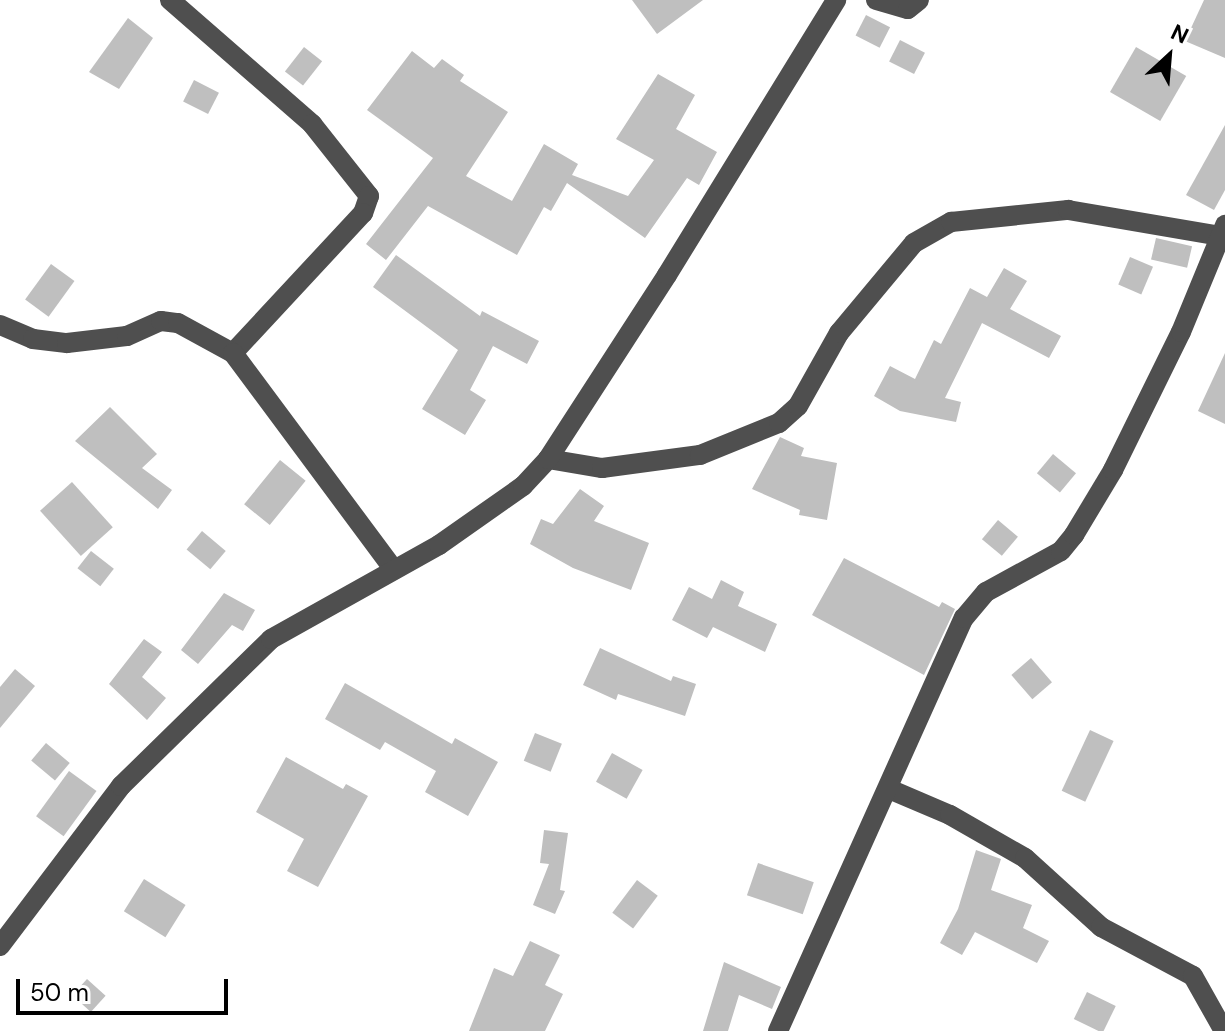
<!DOCTYPE html>
<html>
<head>
<meta charset="utf-8">
<style>
	body { margin:0 }
	#map { position:relative; width:1225px; height:1031px; overflow:hidden; background:#fff; font-family:"DM Sans",sans-serif }
	div>[style] { position:absolute }
	.building>* { inset:0; background:#bfbfbf; transform-origin:0 0 }
	.minor>* { height:20px; margin:-10px; padding:0 10px; transform-origin:10px; border-radius:10px; background:#4f4f4f }
	span { translate:-50% -50%; white-space:nowrap; text-align:center; line-height:1.15; -webkit-text-stroke:6px #fff; paint-order:stroke }
	.north { position:absolute; left:1129px; top:16px; width:80px; height:80px; -webkit-text-stroke:6px #fff; paint-order:stroke; rotate:26deg; font-size:22px; font-weight:700; line-height:32px; text-align:center; color:#000 }
	.north::after { content:''; display:block; margin:auto; width:28px; height:36px; background:#000; clip-path:polygon(50% 0,100% 100%,50% 72%,0 100%) }
	.scale { position:absolute; left:16px; top:979px; width:212px; height:36px; box-sizing:border-box; border:4px solid #000; border-top:0; padding-left:10px; font-size:24px; line-height:28px; white-space:nowrap; color:#000; -webkit-text-stroke:6px #fff; paint-order:stroke }
</style>
</head>
<body>
<div id="map">
	<div class="building">
		<i style="clip-path:polygon(632px 0,703px 0,657px 34px)"></i>
		<i style="clip-path:polygon(1204px 0,1225px 0,1225px 58px,1185px 41px)"></i>
		<i style="left:866px;top:15px;width:27px;height:23px;rotate:27deg"></i>
		<i style="clip-path:polygon(128px 18px,153px 38px,119px 89px,89px 72px)"></i>
		<i style="left:900px;top:40px;width:28px;height:24px;rotate:27deg"></i>
		<i style="left:304px;top:47px;width:23px;height:31px;rotate:38deg"></i>
		<i style="left:1136px;top:47px;width:58px;height:52px;rotate:30deg"></i>
		<i style="clip-path:polygon(412px 51px,434px 68px,442px 59px,464px 75px,460px 81px,508px 112px,466px 176px,512px 201px,544px 144px,578px 164px,572px 175px,628px 196px,654px 160px,616px 139px,658px 74px,695px 95px,676px 129px,717px 152px,699px 185px,687px 178px,645px 238px,567px 183px,551px 211px,544px 207px,517px 255px,428px 206px,386px 260px,366px 244px,433px 158px,367px 110px)"></i>
		<i style="left:194px;top:80px;width:28px;height:24px;rotate:27deg"></i>
		<i style="clip-path:polygon(1225px 125px,1225px 190px,1214px 210px,1186px 195px)"></i>
		<i style="left:1156px;top:238px;width:37px;height:22px;rotate:13deg"></i>
		<i style="clip-path:polygon(396px 255px,480px 316px,482px 311px,539px 341px,527px 364px,493px 346px,470px 390px,486px 400px,465px 435px,422px 409px,458px 350px,373px 287px)"></i>
		<i style="left:1130px;top:257px;width:25px;height:30px;rotate:23deg"></i>
		<i style="left:51px;top:264px;width:29px;height:44px;rotate:36deg"></i>
		<i style="clip-path:polygon(1004px 268px,1027px 281px,1010px 309px,1061px 336px,1049px 358px,982px 323px,945px 398px,961px 402px,956px 422px,900px 411px,874px 396px,890px 366px,915px 379px,934px 340px,941px 344px,970px 288px,987px 297px)"></i>
		<i style="clip-path:polygon(1225px 353px,1225px 424px,1198px 411px)"></i>
		<i style="clip-path:polygon(110px 407px,157px 454px,142px 468px,172px 490px,158px 509px,75px 441px)"></i>
		<i style="clip-path:polygon(780px 437px,804px 448px,801px 456px,837px 463px,827px 520px,799px 515px,800px 510px,752px 489px)"></i>
		<i style="left:1053px;top:454px;width:30px;height:25px;rotate:40deg"></i>
		<i style="left:280px;top:460px;width:33px;height:57px;rotate:39deg"></i>
		<i style="left:72px;top:482px;width:61px;height:43px;rotate:48deg"></i>
		<i style="clip-path:polygon(580px 489px,604px 506px,594px 521px,649px 543px,631px 590px,573px 568px,530px 544px,541px 519px,553px 524px)"></i>
		<i style="left:998px;top:520px;width:26px;height:25px;rotate:40deg"></i>
		<i style="left:202px;top:531px;width:31px;height:24px;rotate:40deg"></i>
		<i style="left:91px;top:551px;width:29px;height:22px;rotate:38deg"></i>
		<i style="clip-path:polygon(844px 558px,939px 607px,942px 602px,955px 609px,924px 675px,812px 615px)"></i>
		<i style="clip-path:polygon(721px 580px,744px 592px,738px 606px,777px 624px,765px 652px,713px 627px,707px 638px,672px 620px,689px 587px,712px 599px)"></i>
		<i style="clip-path:polygon(224px 593px,255px 610px,243px 631px,232px 625px,198px 664px,181px 650px)"></i>
		<i style="clip-path:polygon(144px 639px,162px 652px,142px 677px,166px 698px,147px 720px,109px 684px)"></i>
		<i style="clip-path:polygon(600px 648px,671px 681px,673px 676px,696px 684px,685px 716px,618px 694px,616px 700px,583px 685px)"></i>
		<i style="left:1031px;top:658px;width:32px;height:26px;rotate:49deg"></i>
		<i style="clip-path:polygon(15px 669px,35px 686px,0 728px,0 687px)"></i>
		<i style="clip-path:polygon(345px 683px,452px 744px,455px 738px,498px 762px,468px 816px,425px 792px,436px 771px,385px 742px,380px 750px,325px 719px)"></i>
		<i style="left:1090px;top:730px;width:26px;height:67px;rotate:25deg"></i>
		<i style="left:535px;top:733px;width:29px;height:30px;rotate:22deg"></i>
		<i style="left:46px;top:743px;width:31px;height:23px;rotate:40deg"></i>
		<i style="left:612px;top:753px;width:35px;height:33px;rotate:29deg"></i>
		<i style="clip-path:polygon(286px 757px,343px 789px,346px 784px,368px 796px,318px 887px,287px 871px,304px 839px,256px 812px)"></i>
		<i style="left:69px;top:771px;width:34px;height:56px;rotate:36deg"></i>
		<i style="clip-path:polygon(544px 830px,568px 833px,560px 890px,565px 891px,555px 914px,533px 905px,549px 864px,540px 863px)"></i>
		<i style="clip-path:polygon(976px 850px,1001px 859px,991px 890px,1032px 905px,1023px 928px,1049px 941px,1037px 963px,975px 932px,962px 955px,940px 943px,958px 909px)"></i>
		<i style="left:758px;top:863px;width:59px;height:34px;rotate:19deg"></i>
		<i style="left:144px;top:879px;width:49px;height:38px;rotate:32deg"></i>
		<i style="left:637px;top:880px;width:26px;height:41px;rotate:37deg"></i>
		<i style="clip-path:polygon(530px 941px,560px 955px,545px 985px,563px 994px,545px 1031px,469px 1031px,494px 968px,513px 976px)"></i>
		<i style="clip-path:polygon(724px 962px,781px 987px,772px 1009px,739px 995px,728px 1031px,703px 1031px)"></i>
		<i style="left:87px;top:979px;width:25px;height:22px;rotate:42deg"></i>
		<i style="left:1087px;top:992px;width:32px;height:30px;rotate:26deg"></i>
	</div>
	<div class="minor">
		<i style="left:170px;top:0;width:189px;rotate:41.1deg"></i>
		<i style="left:312px;top:124px;width:92px;rotate:51.6deg"></i>
		<i style="left:369px;top:196px;width:18px;rotate:109deg"></i>
		<i style="left:363px;top:213px;width:191px;rotate:132.9deg"></i>
		<i style="left:876px;top:0;width:33px;rotate:16deg"></i>
		<i style="left:908px;top:9px;width:14px;rotate:-39deg"></i>
		<i style="left:0;top:325px;width:36px;rotate:23deg"></i>
		<i style="left:33px;top:339px;width:34px;rotate:7deg"></i>
		<i style="left:67px;top:343px;width:60px;rotate:-6.7deg"></i>
		<i style="left:127px;top:336px;width:37px;rotate:-24deg"></i>
		<i style="left:161px;top:321px;width:17px;rotate:7deg"></i>
		<i style="left:178px;top:323px;width:63px;rotate:28.6deg"></i>
		<i style="left:233px;top:353px;width:270px;rotate:53.4deg"></i>
		<i style="left:548px;top:459px;width:55px;rotate:9.5deg"></i>
		<i style="left:602px;top:468px;width:99px;rotate:-7.6deg"></i>
		<i style="left:700px;top:455px;width:85px;rotate:-22.1deg"></i>
		<i style="left:779px;top:423px;width:25px;rotate:-42deg"></i>
		<i style="left:798px;top:406px;width:84px;rotate:-60.7deg"></i>
		<i style="left:839px;top:333px;width:117px;rotate:-50.2deg"></i>
		<i style="left:914px;top:243px;width:43px;rotate:-29.6deg"></i>
		<i style="left:951px;top:222px;width:118px;rotate:-5.9deg"></i>
		<i style="left:1068px;top:210px;width:154px;rotate:9.7deg"></i>
		<i style="left:889px;top:789px;width:66px;rotate:23.1deg"></i>
		<i style="left:950px;top:815px;width:86px;rotate:29.8deg"></i>
		<i style="left:1025px;top:858px;width:103px;rotate:42.2deg"></i>
		<i style="left:1101px;top:927px;width:104px;rotate:28deg"></i>
		<i style="left:1193px;top:976px;width:63px;rotate:60.6deg"></i>
		<i style="left:0;top:946px;width:201px;rotate:-52.9deg"></i>
		<i style="left:121px;top:786px;width:210px;rotate:-44.4deg"></i>
		<i style="left:271px;top:639px;width:193px;rotate:-29.2deg"></i>
		<i style="left:439px;top:545px;width:103px;rotate:-35.1deg"></i>
		<i style="left:523px;top:486px;width:37px;rotate:-47deg"></i>
		<i style="left:548px;top:459px;width:219px;rotate:-57.1deg"></i>
		<i style="left:667px;top:275px;width:323px;rotate:-58.4deg"></i>
		<i style="left:778px;top:1031px;width:453px;rotate:-65.8deg"></i>
		<i style="left:964px;top:618px;width:34px;rotate:-50deg"></i>
		<i style="left:986px;top:592px;width:85px;rotate:-28.7deg"></i>
		<i style="left:1061px;top:551px;width:21px;rotate:-51deg"></i>
		<i style="left:1074px;top:535px;width:76px;rotate:-59deg"></i>
		<i style="left:1113px;top:470px;width:154px;rotate:-63.8deg"></i>
		<i style="left:1181px;top:332px;width:116px;rotate:-67.6deg"></i>
	</div>
	<div class="north">N</div>
	<div class="scale">50 m</div>
</div>
</body>
</html>
